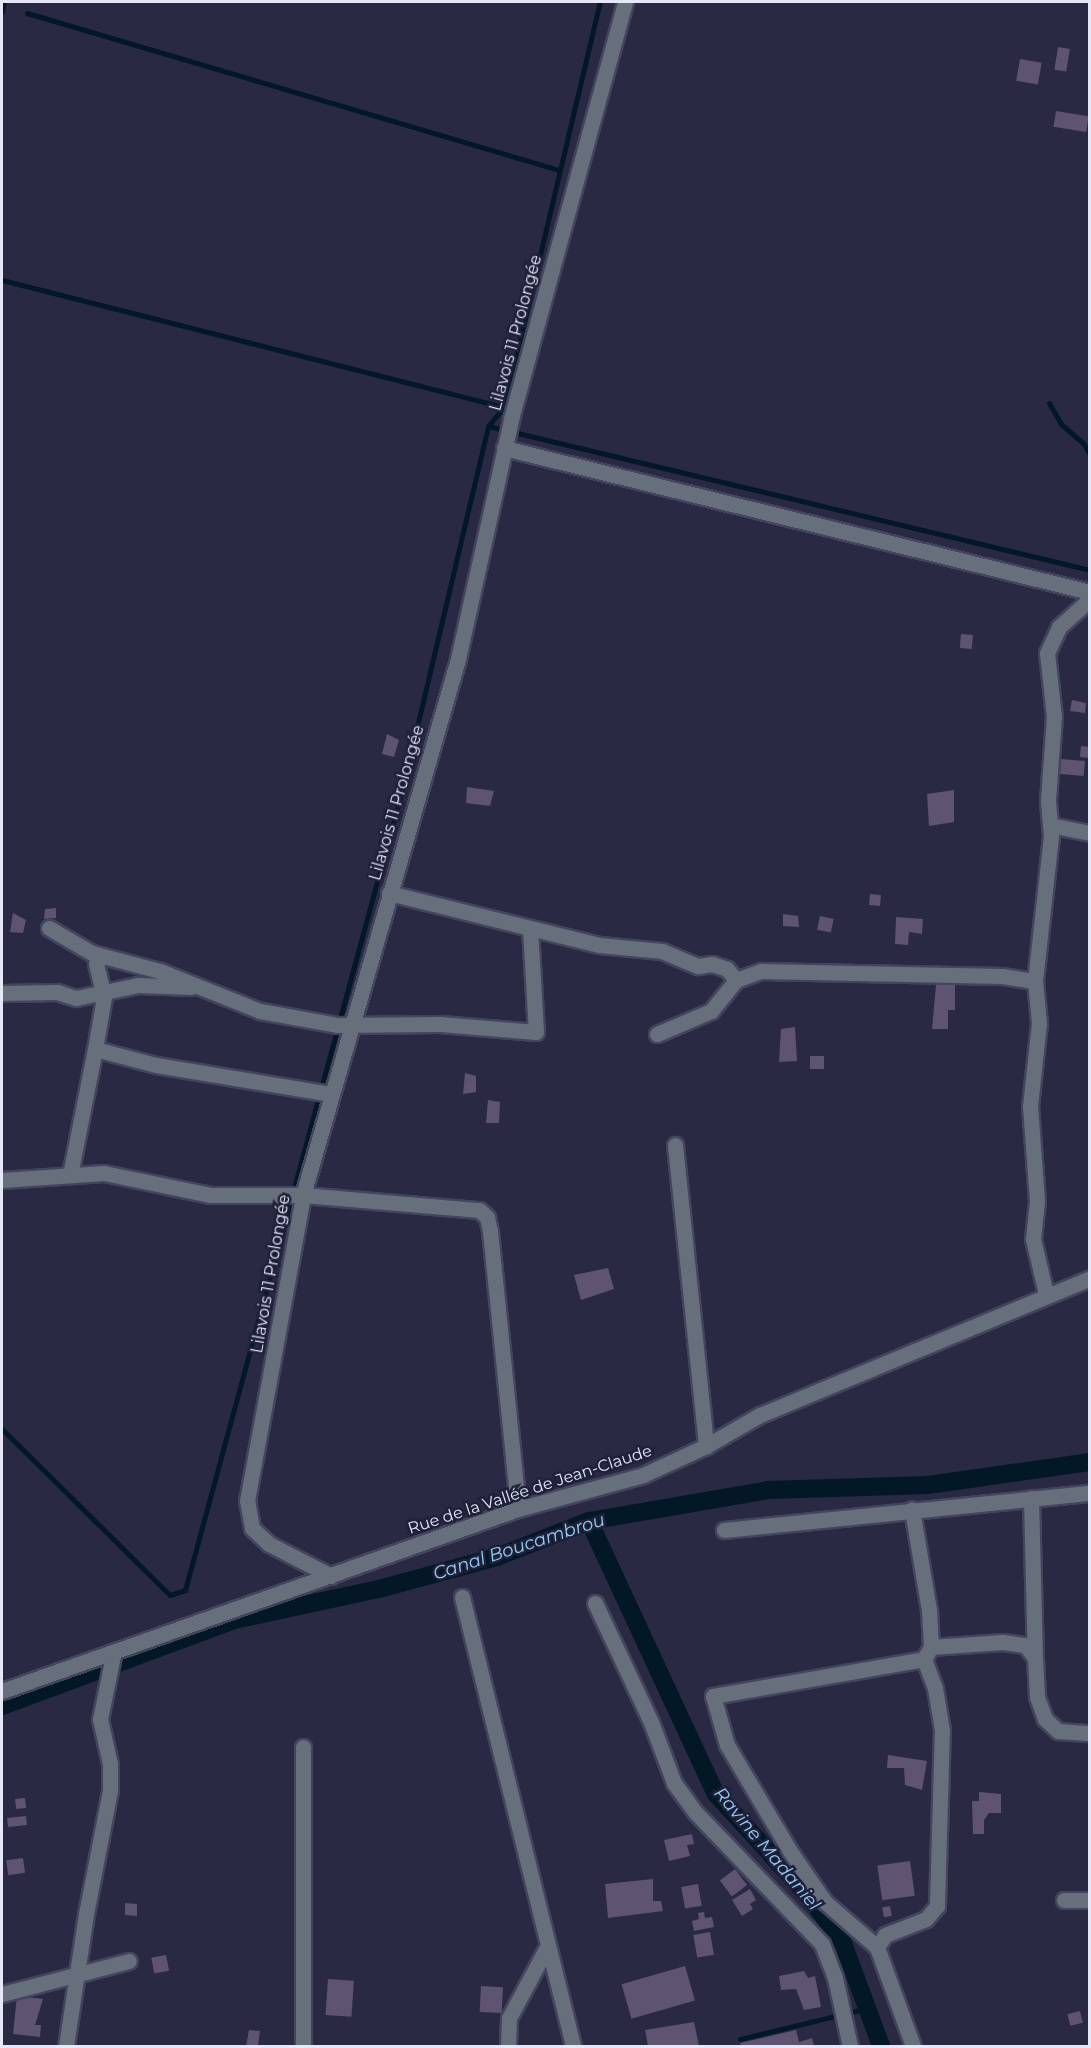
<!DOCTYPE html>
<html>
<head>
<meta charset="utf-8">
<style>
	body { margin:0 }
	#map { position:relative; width:1091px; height:2048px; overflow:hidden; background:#292944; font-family:Montserrat,sans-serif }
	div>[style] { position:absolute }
	.stream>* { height:5px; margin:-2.5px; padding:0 2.5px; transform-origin:2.5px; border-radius:2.5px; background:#021827 }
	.canal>* { height:18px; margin:-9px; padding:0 9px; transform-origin:9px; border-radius:9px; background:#021827 }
	.building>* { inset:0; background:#5e5370; transform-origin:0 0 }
	.roads { filter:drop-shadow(2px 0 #43445d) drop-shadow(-2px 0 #43445d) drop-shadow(0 2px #43445d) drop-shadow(0 -2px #43445d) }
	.minor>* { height:15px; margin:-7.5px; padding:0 7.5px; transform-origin:7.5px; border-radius:7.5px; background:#686f7c }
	span { translate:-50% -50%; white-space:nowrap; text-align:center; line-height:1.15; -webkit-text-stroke:5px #1f2039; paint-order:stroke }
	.street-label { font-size:16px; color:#e6e8fa }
	.water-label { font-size:18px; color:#96cdf5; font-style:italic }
	.frame { position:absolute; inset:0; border:3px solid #e6e8fa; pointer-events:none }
</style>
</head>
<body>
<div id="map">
	<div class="stream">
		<i style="left:2px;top:12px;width:10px;rotate:-79deg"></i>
		<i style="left:27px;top:13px;width:555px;rotate:16.44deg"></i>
		<i style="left:2px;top:280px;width:518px;rotate:14.2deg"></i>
		<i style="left:1049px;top:403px;width:24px;rotate:60deg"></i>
		<i style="left:1061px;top:424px;width:30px;rotate:41deg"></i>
		<i style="left:1084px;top:444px;width:13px;rotate:61deg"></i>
		<i style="left:488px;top:426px;width:619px;rotate:13.45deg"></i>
		<i style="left:2px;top:1429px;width:236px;rotate:44.7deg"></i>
		<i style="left:170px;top:1595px;width:16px;rotate:-18deg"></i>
		<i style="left:185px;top:1590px;width:833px;rotate:-74.83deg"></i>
		<i style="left:403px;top:786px;width:370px;rotate:-76.7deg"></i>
		<i style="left:488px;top:426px;width:25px;rotate:-50deg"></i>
		<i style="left:504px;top:407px;width:416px;rotate:-76.7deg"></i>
		<i style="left:740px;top:2039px;width:132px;rotate:-13.6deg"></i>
	</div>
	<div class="canal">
		<i style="left:589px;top:1521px;width:301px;rotate:65.1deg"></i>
		<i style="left:716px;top:1794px;width:137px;rotate:47.7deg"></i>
		<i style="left:808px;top:1895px;width:59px;rotate:53.9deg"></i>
		<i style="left:843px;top:1943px;width:110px;rotate:69.7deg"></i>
		<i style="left:2px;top:1706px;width:247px;rotate:-20.3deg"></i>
		<i style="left:234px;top:1620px;width:148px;rotate:-12.1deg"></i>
		<i style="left:379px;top:1589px;width:122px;rotate:-15.2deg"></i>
		<i style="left:497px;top:1557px;width:99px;rotate:-21.4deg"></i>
		<i style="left:589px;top:1521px;width:182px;rotate:-9.8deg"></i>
		<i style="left:768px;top:1490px;width:160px;rotate:-1.8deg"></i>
		<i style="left:928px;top:1485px;width:164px;rotate:-8.1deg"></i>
	</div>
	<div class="building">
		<i style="left:1058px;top:47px;width:12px;height:23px;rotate:9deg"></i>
		<i style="left:1020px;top:59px;width:22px;height:22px;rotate:10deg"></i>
		<i style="left:1056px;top:111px;width:33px;height:16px;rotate:9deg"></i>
		<i style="left:961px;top:634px;width:12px;height:14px;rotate:5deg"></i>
		<i style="clip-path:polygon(1072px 700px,1086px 703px,1085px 713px,1070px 711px)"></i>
		<i style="clip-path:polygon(387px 734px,399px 740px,394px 757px,382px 754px)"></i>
		<i style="left:1081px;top:746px;width:9px;height:11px;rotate:6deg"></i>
		<i style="left:1061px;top:759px;width:24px;height:15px;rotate:5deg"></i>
		<i style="clip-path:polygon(467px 787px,494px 791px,490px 806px,466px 803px)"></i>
		<i style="clip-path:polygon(954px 790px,954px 822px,929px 826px,927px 794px)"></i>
		<i style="left:870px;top:894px;width:11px;height:11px;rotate:5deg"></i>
		<i style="clip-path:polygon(56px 908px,56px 918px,44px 919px,45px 909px)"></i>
		<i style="clip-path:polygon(13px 913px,26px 920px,23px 933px,10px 932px)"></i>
		<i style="clip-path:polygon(783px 914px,798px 916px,799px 927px,783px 926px)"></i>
		<i style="left:820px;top:916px;width:14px;height:14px;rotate:12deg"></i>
		<i style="clip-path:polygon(896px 917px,923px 919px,922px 934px,909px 932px,908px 945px,895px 944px)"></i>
		<i style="clip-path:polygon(936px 985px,955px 985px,955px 1010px,948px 1010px,948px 1029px,932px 1029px)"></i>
		<i style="clip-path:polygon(795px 1027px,797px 1061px,779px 1062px,781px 1029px)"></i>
		<i style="left:810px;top:1056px;width:14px;height:13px"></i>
		<i style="clip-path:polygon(465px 1073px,476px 1076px,476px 1092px,463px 1094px)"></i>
		<i style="clip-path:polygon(488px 1100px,500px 1102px,499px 1123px,486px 1123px)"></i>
		<i style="clip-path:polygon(608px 1268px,614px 1289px,581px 1300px,574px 1275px)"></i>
		<i style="clip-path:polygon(888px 1755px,927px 1761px,922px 1790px,905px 1785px,904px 1768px,887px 1768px)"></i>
		<i style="clip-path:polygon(979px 1792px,1001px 1794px,1001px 1813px,989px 1813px,984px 1820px,984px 1834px,973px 1834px,972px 1801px,979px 1801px)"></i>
		<i style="left:25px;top:1798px;width:10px;height:10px;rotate:84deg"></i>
		<i style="left:26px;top:1816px;width:9px;height:19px;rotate:84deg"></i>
		<i style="clip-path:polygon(692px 1834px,694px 1844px,687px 1845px,690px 1856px,669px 1861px,664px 1840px)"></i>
		<i style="left:23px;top:1858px;width:15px;height:17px;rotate:82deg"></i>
		<i style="left:910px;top:1861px;width:35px;height:33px;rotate:82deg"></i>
		<i style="left:735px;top:1869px;width:20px;height:19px;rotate:53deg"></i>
		<i style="clip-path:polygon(653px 1879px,653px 1901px,661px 1901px,663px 1911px,608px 1918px,605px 1884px)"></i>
		<i style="left:698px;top:1884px;width:22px;height:17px;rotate:80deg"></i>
		<i style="clip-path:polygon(750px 1889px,756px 1900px,750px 1904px,753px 1909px,742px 1916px,732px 1900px)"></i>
		<i style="clip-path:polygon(125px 1903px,137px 1904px,137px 1916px,125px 1915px)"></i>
		<i style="left:890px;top:1906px;width:10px;height:8px;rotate:79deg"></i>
		<i style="clip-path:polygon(704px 1912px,705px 1918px,712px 1917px,714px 1927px,694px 1931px,692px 1921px,699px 1919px,698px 1913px)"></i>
		<i style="left:710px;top:1932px;width:23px;height:17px;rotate:80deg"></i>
		<i style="left:166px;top:1955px;width:16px;height:15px;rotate:79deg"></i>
		<i style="left:685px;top:1966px;width:36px;height:66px;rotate:74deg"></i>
		<i style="clip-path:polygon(804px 1971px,808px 1978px,815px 1976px,821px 2007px,804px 2010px,796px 1989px,781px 1990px,779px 1976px)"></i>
		<i style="left:328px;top:1979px;width:26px;height:36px;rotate:4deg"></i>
		<i style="left:481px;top:1986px;width:22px;height:26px;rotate:3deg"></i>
		<i style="clip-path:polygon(17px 1996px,43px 1999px,35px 2025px,41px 2025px,40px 2037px,13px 2034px)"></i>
		<i style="left:1080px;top:2011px;width:12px;height:13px;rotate:76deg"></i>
		<i style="clip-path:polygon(694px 2022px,699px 2046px,648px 2046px,645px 2030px)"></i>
		<i style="clip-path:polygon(249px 2030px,260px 2031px,258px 2046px,246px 2046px)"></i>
		<i style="clip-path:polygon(796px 2030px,799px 2042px,812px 2038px,814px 2046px,741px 2046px,740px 2043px)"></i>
	</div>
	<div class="roads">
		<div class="minor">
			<i style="left:504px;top:448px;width:603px;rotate:13.81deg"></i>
			<i style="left:1050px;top:825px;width:41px;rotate:11.3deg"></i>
			<i style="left:389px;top:893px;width:216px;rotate:13.9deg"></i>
			<i style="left:599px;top:945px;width:63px;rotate:5.4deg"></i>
			<i style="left:662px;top:951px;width:39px;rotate:23deg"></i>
			<i style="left:698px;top:966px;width:14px;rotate:-8deg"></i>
			<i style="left:712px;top:964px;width:16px;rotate:18deg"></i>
			<i style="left:727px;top:969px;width:14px;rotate:51deg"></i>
			<i style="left:49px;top:928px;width:50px;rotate:30.2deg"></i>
			<i style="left:92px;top:953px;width:70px;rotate:14.8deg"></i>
			<i style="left:160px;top:971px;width:108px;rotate:21.8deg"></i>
			<i style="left:260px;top:1011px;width:78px;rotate:10.3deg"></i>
			<i style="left:337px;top:1025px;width:103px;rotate:-0.6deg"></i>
			<i style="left:440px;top:1024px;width:96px;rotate:4.8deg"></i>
			<i style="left:536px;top:1032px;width:103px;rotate:-93.3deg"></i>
			<i style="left:101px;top:956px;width:9px;rotate:122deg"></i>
			<i style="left:96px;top:964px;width:34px;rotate:76deg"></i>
			<i style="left:104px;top:997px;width:53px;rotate:99.8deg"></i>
			<i style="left:95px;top:1049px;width:63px;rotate:14.7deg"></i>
			<i style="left:156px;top:1065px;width:178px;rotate:9.4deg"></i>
			<i style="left:2px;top:993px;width:55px;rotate:-1deg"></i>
			<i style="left:57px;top:992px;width:20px;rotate:18deg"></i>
			<i style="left:76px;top:998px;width:63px;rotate:-11.8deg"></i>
			<i style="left:138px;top:985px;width:53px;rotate:2.2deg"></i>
			<i style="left:657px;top:1034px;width:59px;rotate:-23.1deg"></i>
			<i style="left:711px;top:1011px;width:40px;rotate:-51deg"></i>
			<i style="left:736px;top:980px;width:27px;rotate:-20deg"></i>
			<i style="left:761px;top:971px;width:241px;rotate:1.2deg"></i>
			<i style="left:1002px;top:976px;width:33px;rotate:9deg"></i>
			<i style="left:675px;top:1145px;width:303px;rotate:84.1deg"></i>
			<i style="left:70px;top:1175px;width:128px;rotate:-78.8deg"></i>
			<i style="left:2px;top:1180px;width:102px;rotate:-3.9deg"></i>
			<i style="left:104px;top:1173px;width:108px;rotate:11.7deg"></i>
			<i style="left:210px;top:1195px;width:93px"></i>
			<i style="left:303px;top:1195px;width:177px;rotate:4.9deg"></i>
			<i style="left:479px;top:1210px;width:11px;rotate:41deg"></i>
			<i style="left:487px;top:1217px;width:14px;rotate:78deg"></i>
			<i style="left:490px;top:1231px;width:279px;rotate:84.2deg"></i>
			<i style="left:1046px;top:1294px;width:57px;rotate:-103.3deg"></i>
			<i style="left:1033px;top:1239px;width:38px;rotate:-84deg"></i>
			<i style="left:1037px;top:1201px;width:95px;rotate:-94.2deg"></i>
			<i style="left:1030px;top:1106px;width:83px;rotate:-83.8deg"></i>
			<i style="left:1039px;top:1023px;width:42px;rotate:-95.4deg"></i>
			<i style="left:1035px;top:981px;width:146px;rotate:-83.7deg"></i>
			<i style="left:1051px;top:836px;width:36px;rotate:-95deg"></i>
			<i style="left:1048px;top:800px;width:83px;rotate:-85.9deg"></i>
			<i style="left:1054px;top:717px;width:64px;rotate:-96.2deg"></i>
			<i style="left:1047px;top:653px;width:29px;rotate:-65deg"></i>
			<i style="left:1059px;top:627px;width:42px;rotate:-42.1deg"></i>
			<i style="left:1031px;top:1498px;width:160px;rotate:88.6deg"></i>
			<i style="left:724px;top:1530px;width:368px;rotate:-5.8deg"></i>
			<i style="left:331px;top:1576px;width:70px;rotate:-152.7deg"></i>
			<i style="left:269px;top:1544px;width:23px;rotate:-137deg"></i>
			<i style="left:252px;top:1528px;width:27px;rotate:-100deg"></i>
			<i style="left:247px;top:1501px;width:311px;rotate:-79.6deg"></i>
			<i style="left:303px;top:1195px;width:558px;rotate:-73.87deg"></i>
			<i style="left:458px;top:659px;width:246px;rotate:-77.5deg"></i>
			<i style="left:511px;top:419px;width:432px;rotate:-74.7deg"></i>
			<i style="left:462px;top:1597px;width:463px;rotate:76.1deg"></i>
			<i style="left:595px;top:1603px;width:132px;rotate:64.8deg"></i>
			<i style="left:651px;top:1722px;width:65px;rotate:69.3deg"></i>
			<i style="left:674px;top:1783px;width:37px;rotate:54deg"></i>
			<i style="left:696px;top:1813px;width:182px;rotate:46.1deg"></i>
			<i style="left:822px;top:1944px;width:36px;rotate:69deg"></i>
			<i style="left:835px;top:1978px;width:70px;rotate:77.6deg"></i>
			<i style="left:931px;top:1647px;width:72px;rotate:-4deg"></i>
			<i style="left:1003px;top:1642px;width:22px;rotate:8deg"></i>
			<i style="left:1025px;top:1645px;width:16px;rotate:52deg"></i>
			<i style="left:1035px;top:1658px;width:39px;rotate:87deg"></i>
			<i style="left:1037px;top:1697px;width:23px;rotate:70deg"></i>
			<i style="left:1045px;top:1719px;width:18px;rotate:43deg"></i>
			<i style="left:1058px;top:1731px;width:32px;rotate:4deg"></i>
			<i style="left:2px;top:1691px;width:547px;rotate:-19.43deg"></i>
			<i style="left:518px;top:1509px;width:130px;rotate:-15.2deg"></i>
			<i style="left:643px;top:1475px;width:69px;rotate:-24.7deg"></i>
			<i style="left:706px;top:1446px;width:62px;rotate:-29.9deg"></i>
			<i style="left:760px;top:1415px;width:357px;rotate:-22.5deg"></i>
			<i style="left:1064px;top:1900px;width:26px"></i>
			<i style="left:877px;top:1947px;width:69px;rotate:-139.1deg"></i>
			<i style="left:825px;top:1902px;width:62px;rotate:-124.5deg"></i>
			<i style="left:790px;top:1851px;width:123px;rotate:-120.7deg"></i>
			<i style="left:727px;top:1745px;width:51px;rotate:-105.9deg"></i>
			<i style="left:713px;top:1696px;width:214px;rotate:-9.9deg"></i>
			<i style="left:924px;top:1659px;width:14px;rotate:-60deg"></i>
			<i style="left:931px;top:1647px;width:37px;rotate:-93deg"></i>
			<i style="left:929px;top:1610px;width:102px;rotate:-99.6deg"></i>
			<i style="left:2px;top:1994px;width:131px;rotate:-14.6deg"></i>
			<i style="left:66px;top:2046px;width:134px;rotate:-81.4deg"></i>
			<i style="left:86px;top:1914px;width:125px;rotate:-79deg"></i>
			<i style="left:110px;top:1791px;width:27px;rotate:-90deg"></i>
			<i style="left:110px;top:1764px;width:46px;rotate:-102.5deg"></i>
			<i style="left:100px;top:1719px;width:69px;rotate:-78.4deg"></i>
			<i style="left:303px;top:2046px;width:299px;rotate:-90deg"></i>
			<i style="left:508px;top:2046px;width:28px;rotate:-88deg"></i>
			<i style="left:509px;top:2018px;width:81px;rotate:-61.8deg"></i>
			<i style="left:913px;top:2046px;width:105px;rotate:-110deg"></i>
			<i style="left:877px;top:1947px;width:14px;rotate:-56deg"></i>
			<i style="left:885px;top:1935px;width:44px;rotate:-21.3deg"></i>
			<i style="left:926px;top:1919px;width:17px;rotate:-50deg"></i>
			<i style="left:937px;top:1906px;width:176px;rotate:-88.4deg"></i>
			<i style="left:942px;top:1730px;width:43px;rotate:-99.5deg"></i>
			<i style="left:935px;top:1688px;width:31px;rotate:-111deg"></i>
		</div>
	</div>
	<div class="street-label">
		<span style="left:516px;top:333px;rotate:-75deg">Lilavois 11 Prolongée</span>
		<span style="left:397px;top:803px;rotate:-74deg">Lilavois 11 Prolongée</span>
		<span style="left:271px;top:1274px;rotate:-80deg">Lilavois 11 Prolongée</span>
		<span style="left:530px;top:1490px;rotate:-18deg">Rue de la Vallée de Jean-Claude</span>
	</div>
	<div class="water-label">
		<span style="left:519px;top:1547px;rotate:-18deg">Canal Boucambrou</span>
		<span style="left:767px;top:1849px;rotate:50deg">Ravine Madaniel</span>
	</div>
	<div class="frame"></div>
</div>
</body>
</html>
